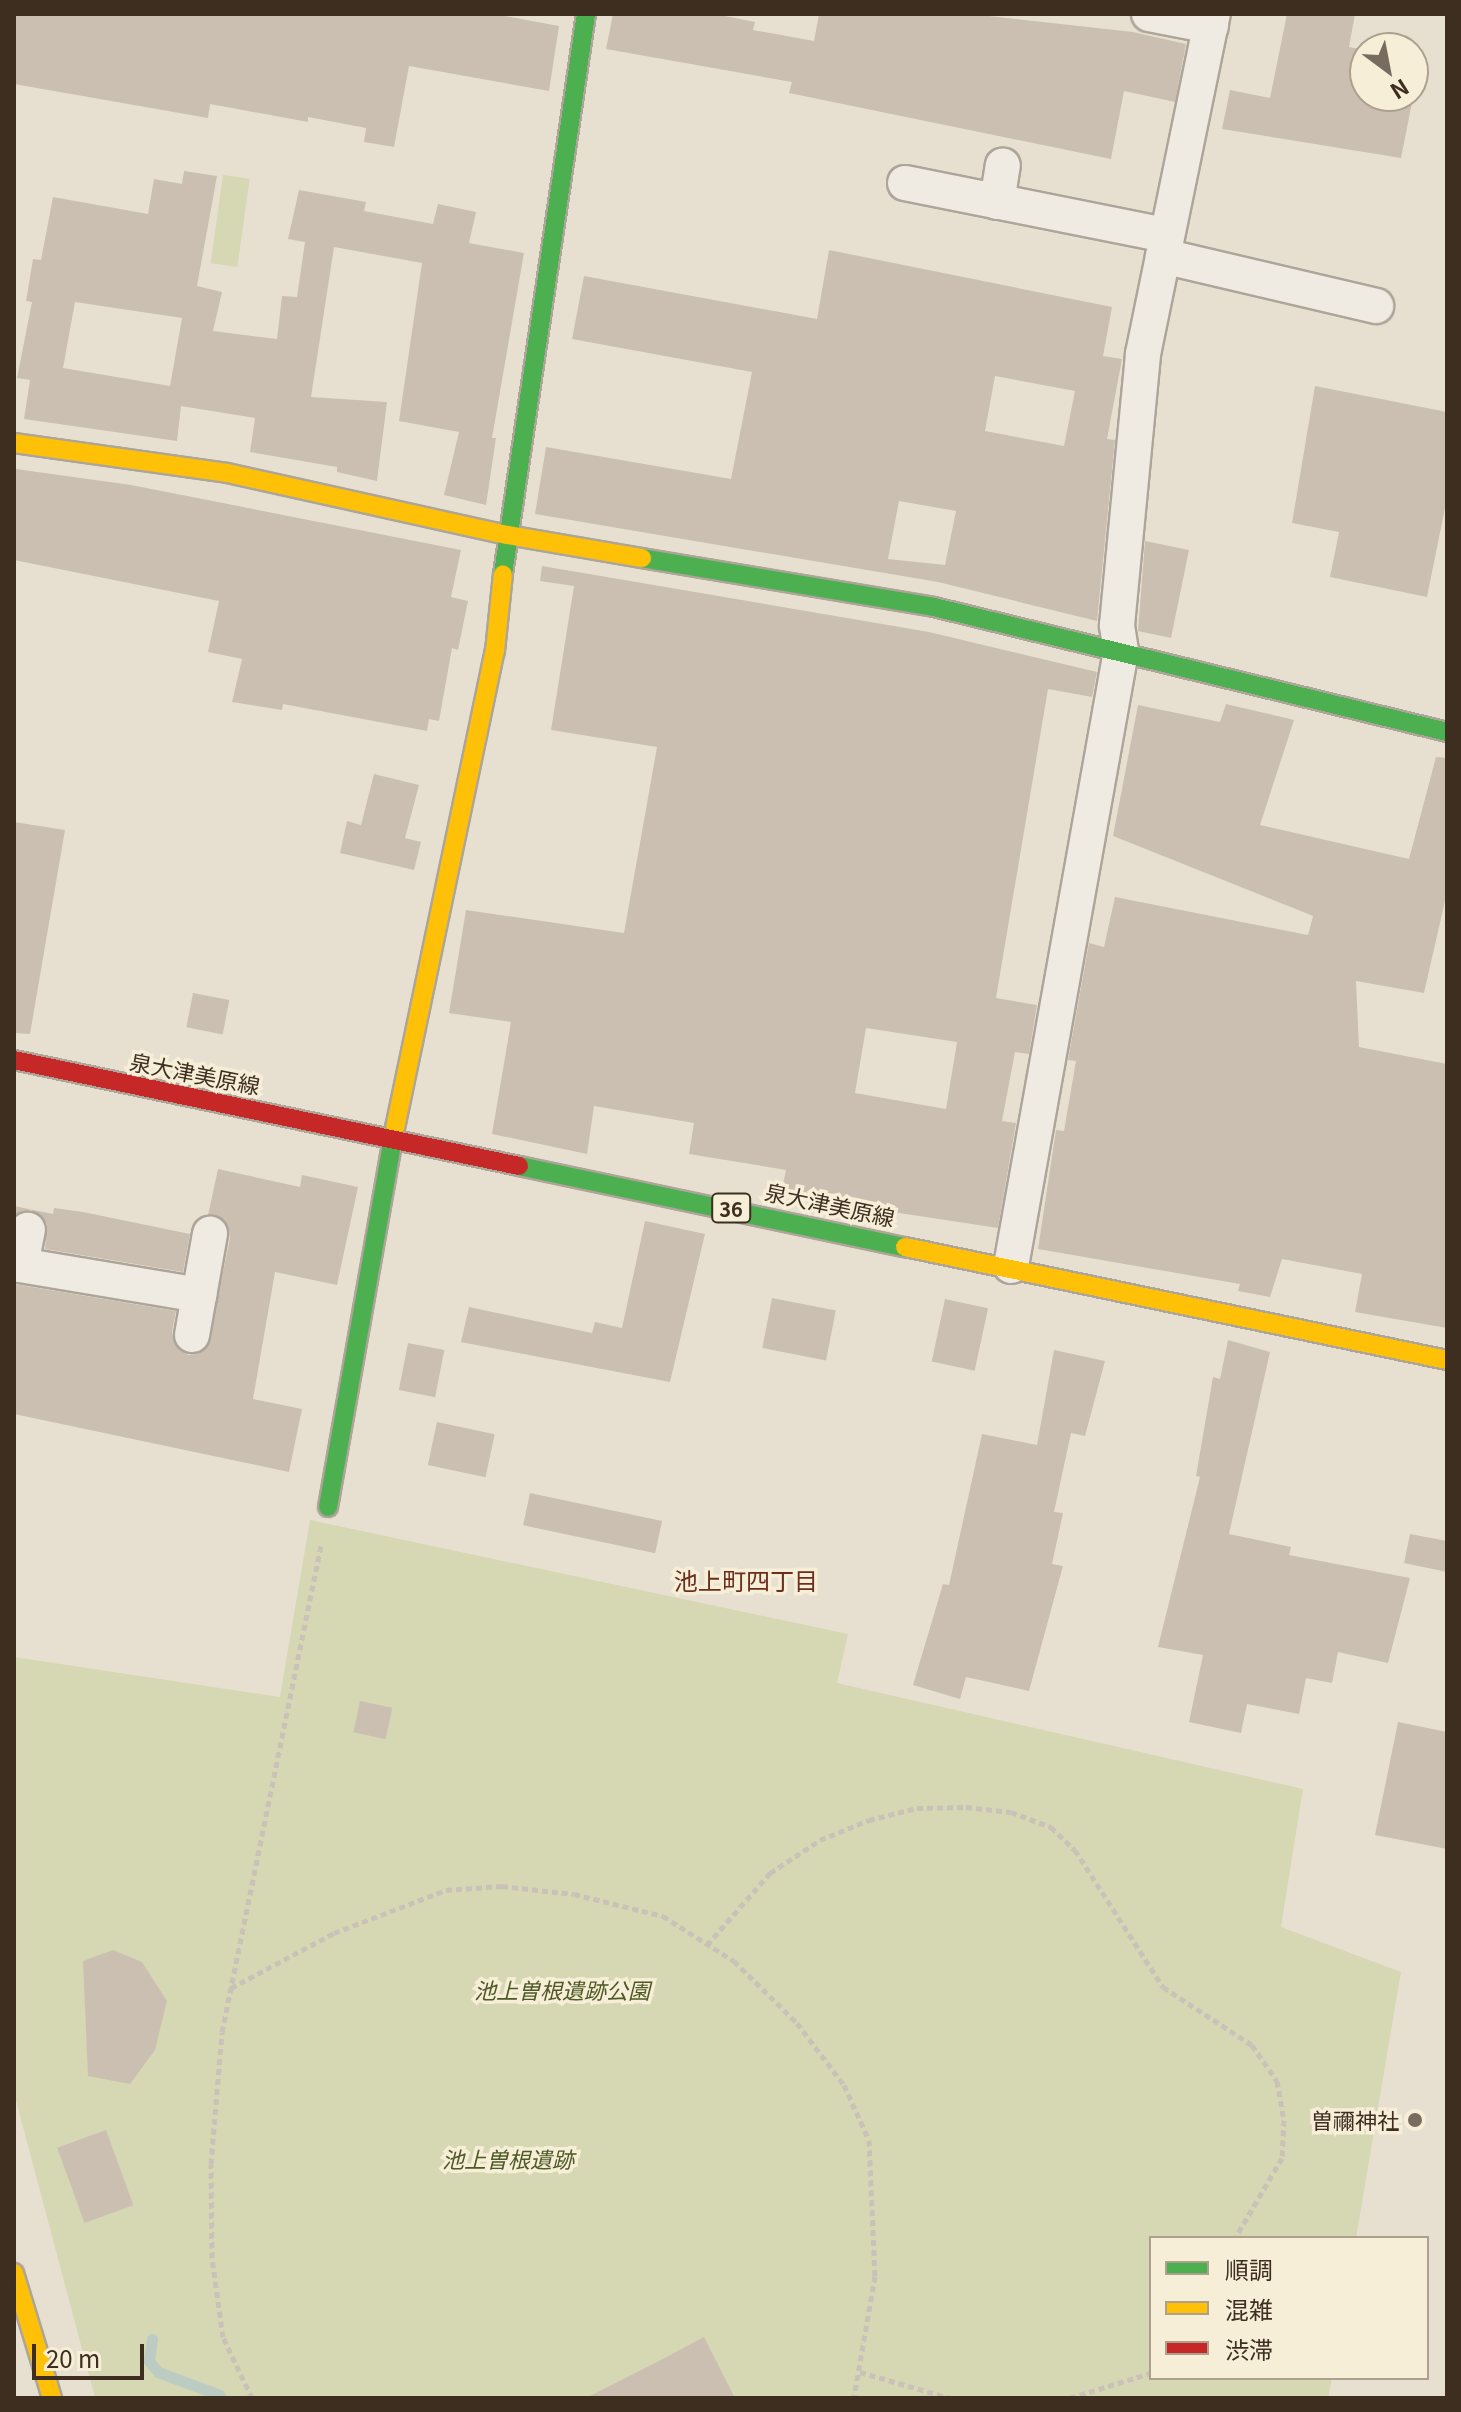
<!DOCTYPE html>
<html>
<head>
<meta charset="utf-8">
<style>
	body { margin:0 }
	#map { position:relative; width:1461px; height:2412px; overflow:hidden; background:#e7e0d1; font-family:Georgia,"Noto Sans JP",serif }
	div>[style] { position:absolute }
	.green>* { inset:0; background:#d6d7b3; transform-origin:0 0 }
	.stream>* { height:11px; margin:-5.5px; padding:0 5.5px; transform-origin:5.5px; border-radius:5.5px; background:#bcccc2 }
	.building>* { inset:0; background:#cbbfb2; transform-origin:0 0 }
	.path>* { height:5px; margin-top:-2.5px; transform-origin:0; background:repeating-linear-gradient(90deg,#c8c2b9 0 6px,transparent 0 10px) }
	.roads { filter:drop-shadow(2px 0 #ada599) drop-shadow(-2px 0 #ada599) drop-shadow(0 2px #ada599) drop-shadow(0 -2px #ada599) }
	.street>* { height:34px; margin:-17px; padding:0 17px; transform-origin:17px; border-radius:17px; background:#efebe3 }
	.fast>* { height:18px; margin:-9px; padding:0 9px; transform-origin:9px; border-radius:9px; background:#4caf50 }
	.slow>* { height:18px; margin:-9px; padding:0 9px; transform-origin:9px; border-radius:9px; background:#ffc107 }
	.jam>* { height:18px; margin:-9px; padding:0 9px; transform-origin:9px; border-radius:9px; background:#c62828 }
	.dots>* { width:22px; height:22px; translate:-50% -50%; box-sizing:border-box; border:4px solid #f7eed8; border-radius:50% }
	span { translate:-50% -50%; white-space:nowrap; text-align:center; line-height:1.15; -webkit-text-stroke:7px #f7eed8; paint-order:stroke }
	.shield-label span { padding:2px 6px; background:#f7eed8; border:2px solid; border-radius:6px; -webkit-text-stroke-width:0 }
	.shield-label { font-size:20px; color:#3d2e20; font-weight:700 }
	.street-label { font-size:22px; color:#3d2e20 }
	.park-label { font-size:22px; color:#4d5a26; font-style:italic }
	.poi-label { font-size:22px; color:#3d2e20 }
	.right { translate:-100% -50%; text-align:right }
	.neighbourhood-label { font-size:24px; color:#6b2e1e }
	.frame { position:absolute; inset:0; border:16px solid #3d2e20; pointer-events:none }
	.legend { position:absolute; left:1149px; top:2236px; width:280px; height:144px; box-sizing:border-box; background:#f7eed8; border:2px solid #ada18e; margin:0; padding:10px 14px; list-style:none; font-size:24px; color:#3d2e20 }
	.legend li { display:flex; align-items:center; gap:16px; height:40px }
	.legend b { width:40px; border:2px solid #ada18e }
	.north { position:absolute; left:1349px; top:32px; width:80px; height:80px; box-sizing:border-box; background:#f7eed8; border:2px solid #ada18e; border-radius:50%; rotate:148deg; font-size:22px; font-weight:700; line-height:32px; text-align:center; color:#3d2e20 }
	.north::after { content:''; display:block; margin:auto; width:28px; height:36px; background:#786c5e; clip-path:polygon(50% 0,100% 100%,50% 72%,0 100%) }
	.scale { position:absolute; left:32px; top:2344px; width:112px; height:36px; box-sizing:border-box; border:4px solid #3d2e20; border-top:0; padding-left:10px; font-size:24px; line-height:28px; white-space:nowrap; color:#3d2e20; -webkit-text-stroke:6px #f7eed8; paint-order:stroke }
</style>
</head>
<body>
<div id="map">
	<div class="green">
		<i style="left:223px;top:175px;width:27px;height:89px;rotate:8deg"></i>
		<i style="clip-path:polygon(310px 1520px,848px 1634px,837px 1683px,1303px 1789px,1281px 1927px,1401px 1972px,1356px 2238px,1151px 2238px,1151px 2378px,1332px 2378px,1328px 2398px,95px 2398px,14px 2093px,14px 1657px,280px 1697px)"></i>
	</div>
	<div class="stream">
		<i style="left:152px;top:2339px;width:22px;rotate:98deg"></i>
		<i style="left:149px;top:2361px;width:14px;rotate:51deg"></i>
		<i style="left:158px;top:2372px;width:66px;rotate:20.4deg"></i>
	</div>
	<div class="building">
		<i style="clip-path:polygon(14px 14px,494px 14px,559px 26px,549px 91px,409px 66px,394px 147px,364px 142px,366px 128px,308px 117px,308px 122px,210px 104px,208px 118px,14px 84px)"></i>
		<i style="clip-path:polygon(613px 14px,715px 14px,755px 22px,753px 30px,814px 41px,819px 14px,970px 14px,1133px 32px,1186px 44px,1175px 102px,1124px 91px,1111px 159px,789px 93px,792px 82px,606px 49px)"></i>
		<i style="clip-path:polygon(1287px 14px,1355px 14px,1349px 47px,1365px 50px,1365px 96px,1413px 96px,1413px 60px,1420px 62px,1401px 158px,1222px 129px,1230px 90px,1270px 98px)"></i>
		<i style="clip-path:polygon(evenodd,184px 171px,217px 176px,197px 286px,222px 292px,213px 331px,277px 339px,282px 296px,297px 297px,305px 242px,288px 239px,299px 190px,366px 202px,364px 211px,433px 224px,438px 204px,476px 212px,469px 243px,524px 253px,492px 438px,496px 438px,486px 505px,444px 495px,459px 432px,399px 421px,422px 263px,334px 247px,311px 397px,387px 402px,377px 481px,337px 472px,337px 467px,250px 452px,255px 418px,181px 406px,177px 441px,24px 419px,30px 380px,17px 378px,32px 302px,26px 301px,33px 259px,41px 260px,53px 197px,148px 214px,154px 179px,182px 184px,184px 171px,75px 302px,182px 318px,170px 386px,63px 368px,75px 302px)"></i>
		<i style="clip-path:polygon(evenodd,829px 250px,1112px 307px,1103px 356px,1122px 359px,1107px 439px,1115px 440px,1097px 621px,938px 582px,535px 514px,546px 447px,731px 479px,752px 372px,572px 339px,584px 276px,817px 319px,829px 250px,995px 376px,1075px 391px,1064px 446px,985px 431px,995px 376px,829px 250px,899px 501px,956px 511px,945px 565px,888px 559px,899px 501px)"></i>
		<i style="clip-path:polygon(1315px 386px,1447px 412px,1447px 498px,1427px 597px,1330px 577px,1339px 532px,1292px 523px)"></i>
		<i style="clip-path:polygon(16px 469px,131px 485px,461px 550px,451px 597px,468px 601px,458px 650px,452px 648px,439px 721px,429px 719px,427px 731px,283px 704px,282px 710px,232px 702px,242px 659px,208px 652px,219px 601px,14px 560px)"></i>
		<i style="clip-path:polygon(1145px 541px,1189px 550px,1171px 638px,1138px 631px)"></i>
		<i style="clip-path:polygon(evenodd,542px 566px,929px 632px,1097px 672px,1092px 697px,1048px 689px,996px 998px,1037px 1005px,1029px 1054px,1015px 1052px,1002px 1121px,1016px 1123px,998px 1228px,781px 1195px,786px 1170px,689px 1154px,694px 1123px,594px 1106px,587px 1154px,492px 1134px,511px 1022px,449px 1013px,466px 910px,624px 933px,657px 747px,551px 730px,574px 586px,540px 581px,542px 566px,866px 1028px,957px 1042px,946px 1109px,855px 1093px,866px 1028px)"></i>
		<i style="clip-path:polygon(1226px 704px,1294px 720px,1260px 825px,1409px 859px,1436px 757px,1447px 758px,1447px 892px,1424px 993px,1356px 981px,1359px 1047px,1447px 1064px,1447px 1328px,1355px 1312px,1362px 1274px,1282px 1259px,1270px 1297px,1238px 1291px,1240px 1284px,1038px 1249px,1056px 1130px,1064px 1131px,1076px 1061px,1068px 1060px,1089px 943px,1104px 947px,1115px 897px,1308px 935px,1313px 916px,1113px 836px,1138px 705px,1220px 722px)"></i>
		<i style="clip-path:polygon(374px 774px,419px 785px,405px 838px,421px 842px,414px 870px,340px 853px,347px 821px,361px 825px)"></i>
		<i style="clip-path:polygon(14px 822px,65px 830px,30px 1034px,14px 1033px)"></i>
		<i style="left:193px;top:993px;width:37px;height:35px;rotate:11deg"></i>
		<i style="clip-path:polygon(218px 1169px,300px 1187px,302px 1175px,358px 1187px,337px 1285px,275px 1272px,253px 1399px,302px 1409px,289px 1472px,14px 1414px,14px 1284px,176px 1311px,172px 1332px,179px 1350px,189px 1355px,207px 1348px,230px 1238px,223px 1219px,208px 1215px)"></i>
		<i style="clip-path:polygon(14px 1206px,53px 1214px,54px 1208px,83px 1212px,190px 1234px,183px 1272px,45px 1249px,47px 1224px,42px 1216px,31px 1210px,14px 1216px)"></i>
		<i style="clip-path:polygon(645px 1221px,705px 1234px,670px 1382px,461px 1342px,469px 1307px,592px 1333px,595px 1322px,622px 1328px)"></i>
		<i style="left:772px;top:1298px;width:65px;height:51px;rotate:11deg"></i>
		<i style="left:945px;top:1299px;width:44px;height:64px;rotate:12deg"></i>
		<i style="clip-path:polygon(1228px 1340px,1270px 1352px,1229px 1534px,1291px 1547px,1289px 1555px,1410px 1578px,1388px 1663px,1338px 1652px,1332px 1683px,1306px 1678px,1299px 1714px,1247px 1704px,1241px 1733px,1189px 1722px,1203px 1655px,1158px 1647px,1200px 1477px,1196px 1476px,1213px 1377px,1220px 1379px)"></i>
		<i style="left:408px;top:1343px;width:37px;height:48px;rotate:11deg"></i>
		<i style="clip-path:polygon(1054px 1350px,1105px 1361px,1085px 1436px,1071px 1433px,1054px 1512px,1063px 1513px,1052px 1564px,1063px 1566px,1029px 1691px,966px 1677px,960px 1699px,913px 1685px,943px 1584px,949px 1585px,982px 1434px,1037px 1445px)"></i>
		<i style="left:437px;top:1422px;width:59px;height:44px;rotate:12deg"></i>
		<i style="left:530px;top:1493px;width:135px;height:33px;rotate:12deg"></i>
		<i style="clip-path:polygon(1410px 1534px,1447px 1541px,1447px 1572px,1404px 1563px)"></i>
		<i style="left:360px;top:1701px;width:33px;height:32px;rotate:12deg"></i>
		<i style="clip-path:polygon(1398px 1722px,1447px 1732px,1447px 1849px,1375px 1835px)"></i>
		<i style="clip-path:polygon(113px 1950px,142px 1962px,167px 2001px,155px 2050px,130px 2084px,88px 2076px,83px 1961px)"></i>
		<i style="left:106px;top:2130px;width:80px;height:52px;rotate:70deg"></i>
		<i style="clip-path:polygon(704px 2337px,735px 2398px,586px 2398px,659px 2361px)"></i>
	</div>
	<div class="path">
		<i style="left:707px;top:1945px;width:96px;rotate:-48.8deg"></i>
		<i style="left:770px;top:1873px;width:60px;rotate:-33.4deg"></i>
		<i style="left:820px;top:1840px;width:53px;rotate:-22.2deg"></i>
		<i style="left:869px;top:1820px;width:49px;rotate:-14deg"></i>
		<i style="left:917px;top:1808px;width:49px;rotate:-1.2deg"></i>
		<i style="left:966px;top:1807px;width:45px;rotate:6.3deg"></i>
		<i style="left:1011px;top:1812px;width:43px;rotate:20.6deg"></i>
		<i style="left:1051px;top:1827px;width:33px;rotate:44deg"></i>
		<i style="left:1075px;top:1850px;width:163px;rotate:57.3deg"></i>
		<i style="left:1163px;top:1987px;width:106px;rotate:33.1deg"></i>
		<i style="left:1252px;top:2045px;width:44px;rotate:55.2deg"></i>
		<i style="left:1277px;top:2081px;width:40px;rotate:80deg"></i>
		<i style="left:1284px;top:2120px;width:38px;rotate:93deg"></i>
		<i style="left:1282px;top:2158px;width:93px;rotate:120.4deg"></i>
		<i style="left:231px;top:1988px;width:117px;rotate:-28.1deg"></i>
		<i style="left:334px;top:1933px;width:120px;rotate:-21deg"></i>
		<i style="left:446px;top:1890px;width:56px;rotate:-4.1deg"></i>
		<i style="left:502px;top:1886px;width:72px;rotate:6.3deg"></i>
		<i style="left:574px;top:1894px;width:92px;rotate:13.9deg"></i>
		<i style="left:663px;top:1916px;width:84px;rotate:32.4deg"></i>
		<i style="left:734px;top:1961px;width:88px;rotate:44.5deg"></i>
		<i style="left:797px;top:2023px;width:78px;rotate:52.8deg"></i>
		<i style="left:844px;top:2085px;width:60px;rotate:65.6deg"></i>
		<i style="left:869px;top:2140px;width:136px;rotate:87.5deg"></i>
		<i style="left:875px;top:2276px;width:124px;rotate:99.8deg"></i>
		<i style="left:860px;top:2372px;width:94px;rotate:16.1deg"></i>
		<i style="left:252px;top:2398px;width:68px;rotate:-115.4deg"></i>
		<i style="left:223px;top:2337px;width:80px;rotate:-97.9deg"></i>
		<i style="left:212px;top:2258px;width:94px;rotate:-90.6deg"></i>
		<i style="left:211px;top:2164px;width:132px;rotate:-85.2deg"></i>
		<i style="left:222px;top:2032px;width:498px;rotate:-78.5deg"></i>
		<i style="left:1070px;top:2398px;width:85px;rotate:-17.2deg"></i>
	</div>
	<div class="roads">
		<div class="street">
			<i style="left:1149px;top:14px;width:63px;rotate:11deg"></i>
			<i style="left:905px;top:183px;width:266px;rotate:11.3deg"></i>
			<i style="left:997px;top:202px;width:37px;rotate:-81deg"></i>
			<i style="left:1163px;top:256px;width:219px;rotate:13.2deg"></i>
			<i style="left:14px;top:1264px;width:188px;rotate:9.5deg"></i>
			<i style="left:21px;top:1265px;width:36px;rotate:-79deg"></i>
			<i style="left:1011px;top:1266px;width:625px;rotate:-79.86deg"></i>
			<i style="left:1121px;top:651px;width:26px;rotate:-99deg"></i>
			<i style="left:1117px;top:625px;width:272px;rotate:-84.5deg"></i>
			<i style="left:1143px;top:354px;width:347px;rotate:-78.4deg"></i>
			<i style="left:192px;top:1335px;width:103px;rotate:-79.9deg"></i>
		</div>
		<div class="fast">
			<i style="left:642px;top:558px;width:296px;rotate:9.5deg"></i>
			<i style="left:934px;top:607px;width:528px;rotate:13.69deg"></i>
			<i style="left:503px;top:574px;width:566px;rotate:-81.57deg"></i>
			<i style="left:519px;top:1166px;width:394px;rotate:11.9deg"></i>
			<i style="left:328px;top:1507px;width:385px;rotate:-80deg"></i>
		</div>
		<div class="slow">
			<i style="left:14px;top:443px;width:215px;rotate:8deg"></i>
			<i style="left:227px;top:473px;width:287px;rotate:12.5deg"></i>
			<i style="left:507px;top:535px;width:137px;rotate:9.7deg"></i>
			<i style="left:395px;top:1128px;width:487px;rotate:-78.2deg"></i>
			<i style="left:495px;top:651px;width:77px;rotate:-84.1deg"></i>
			<i style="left:905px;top:1247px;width:554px;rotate:11.78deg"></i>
			<i style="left:14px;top:2273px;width:131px;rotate:73.1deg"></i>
		</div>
		<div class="jam">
			<i style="left:14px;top:1060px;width:516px;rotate:11.85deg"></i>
		</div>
	</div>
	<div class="dots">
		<i style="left:1415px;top:2120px;background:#786c5e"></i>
	</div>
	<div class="shield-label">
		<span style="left:731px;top:1208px">36</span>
	</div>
	<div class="street-label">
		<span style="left:195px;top:1073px;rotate:11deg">泉大津美原線</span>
		<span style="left:830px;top:1204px;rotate:12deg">泉大津美原線</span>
	</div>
	<div class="park-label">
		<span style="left:562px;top:1990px">池上曽根遺跡公園</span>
		<span style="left:508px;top:2159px">池上曽根遺跡</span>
	</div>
	<div class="poi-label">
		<span class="right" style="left:1399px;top:2120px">曽禰神社</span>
	</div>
	<div class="neighbourhood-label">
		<span style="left:746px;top:1580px">池上町四丁目</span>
	</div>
	<div class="frame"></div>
	<ul class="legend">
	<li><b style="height:10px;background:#4caf50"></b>順調</li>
	<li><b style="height:10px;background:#ffc107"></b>混雑</li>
	<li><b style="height:10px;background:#c62828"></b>渋滞</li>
	</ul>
	<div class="north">N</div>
	<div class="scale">20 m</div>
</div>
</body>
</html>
